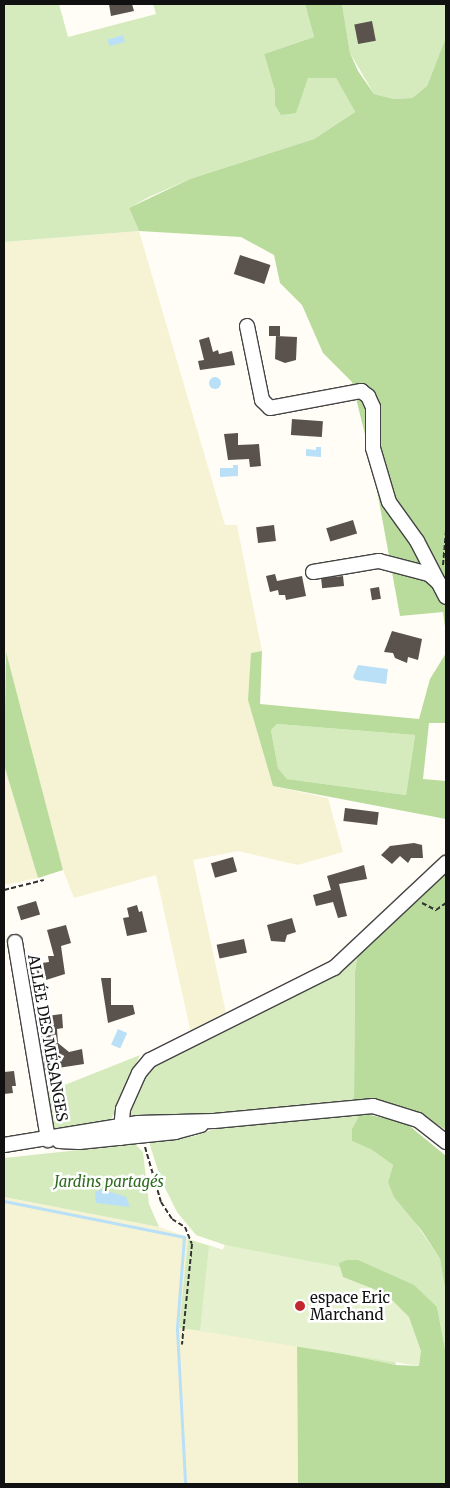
<!DOCTYPE html>
<html>
<head>
<meta charset="utf-8">
<style>
	body { margin:0 }
	#map { position:relative; width:450px; height:1488px; overflow:hidden; background:#fffdf5; font-family:Merriweather,serif }
	div>[style] { position:absolute }
	.farmland>* { inset:0; background:#f6f3d4 }
	.green>* { inset:0; background:#d5ebbd }
	.forest>* { inset:0; background:#b9dc9c }
	.pitch>* { inset:0; background:#e6f2cf }
	.water>* { inset:0; background:#b9e0f7; transform-origin:0 0 }
	.round { border-radius:50% }
	.stream>* { height:3px; margin:-1.5px; padding:0 1.5px; transform-origin:1.5px; border-radius:1.5px; background:#b9e0f7 }
	.building>* { inset:0; background:#5a524d; transform-origin:0 0 }
	.path>* { height:2px; margin-top:-1px; transform-origin:0; background:repeating-linear-gradient(90deg,#333 0 5px,transparent 0 7.5px) }
	.roads { filter:drop-shadow(1px 0 #444) drop-shadow(-1px 0 #444) drop-shadow(0 1px #444) drop-shadow(0 -1px #444) }
	.minor>* { height:14px; margin:-7px; padding:0 7px; transform-origin:7px; border-radius:7px; background:#fff }
	.dots>* { width:14px; height:14px; translate:-50% -50%; box-sizing:border-box; border:2px solid #fff; border-radius:50% }
	span { translate:-50% -50%; white-space:nowrap; text-align:center; line-height:1.15; -webkit-text-stroke:5px #fff; paint-order:stroke }
	.street-label { font-size:15px; color:#111 }
	.park-label { font-size:15px; color:#2f6b1f; font-style:italic }
	.poi-label { font-size:15px; color:#111 }
	.left { translate:0 -50%; text-align:left }
	.frame { position:absolute; inset:0; border:5px solid #111; pointer-events:none }
</style>
</head>
<body>
<div id="map">
	<div class="farmland">
		<i style="clip-path:polygon(139px 231px,225px 525px,237px 525px,262px 651px,251px 653px,273px 786px,328px 798px,343px 852px,298px 865px,238px 851px,193px 860px,226px 1013px,191px 1033px,156px 875px,74px 898px,63px 870px,4px 653px,4px 242px)"></i>
		<i style="clip-path:polygon(4px 765px,38px 878px,4px 885px)"></i>
		<i style="clip-path:polygon(4px 1197px,159px 1227px,185px 1236px,188px 1239px,179px 1328px,297px 1344px,298px 1484px,4px 1484px)"></i>
	</div>
	<div class="green">
		<i style="clip-path:polygon(4px 4px,59px 4px,68px 37px,156px 14px,153px 4px,305px 4px,314px 37px,264px 54px,275px 91px,275px 105px,308px 78px,336px 78px,355px 112px,314px 139px,190px 179px,149px 197px,129px 208px,139px 231px,4px 242px)"></i>
		<i style="clip-path:polygon(342px 4px,446px 4px,446px 37px,427px 86px,412px 98px,394px 99px,374px 94px,350px 53px)"></i>
		<i style="clip-path:polygon(277px 724px,415px 735px,406px 795px,287px 779px,278px 768px,271px 730px)"></i>
		<i style="clip-path:polygon(358px 952px,355px 972px,354px 1100px,129px 1122px,129px 1111px,145px 1070px)"></i>
		<i style="clip-path:polygon(140px 1055px,111px 1120px,54px 1130px,47px 1092px)"></i>
		<i style="clip-path:polygon(361px 1113px,352px 1141px,372px 1150px,393px 1165px,388px 1182px,440px 1259px,446px 1294px,446px 1354px,437px 1307px,342px 1277px,386px 1294px,396px 1365px,297px 1344px,179px 1328px,188px 1239px,223px 1250px,225px 1245px,196px 1235px,177px 1212px,161px 1180px,149px 1142px,195px 1136px,217px 1128px)"></i>
		<i style="clip-path:polygon(135px 1144px,143px 1152px,149px 1204px,159px 1227px,4px 1197px,4px 1158px)"></i>
	</div>
	<div class="forest">
		<i style="clip-path:polygon(305px 4px,342px 4px,350px 53px,358px 71px,374px 94px,394px 99px,412px 98px,427px 86px,446px 37px,446px 634px,443px 612px,400px 616px,372px 463px,352px 382px,323px 353px,302px 305px,280px 283px,274px 255px,241px 237px,139px 231px,129px 208px,190px 179px,314px 139px,355px 112px,336px 78px,308px 78px,296px 113px,281px 115px,275px 105px,275px 91px,264px 54px,314px 37px)"></i>
		<i style="clip-path:polygon(evenodd,262px 651px,260px 704px,419px 719px,430px 679px,446px 653px,446px 723px,429px 723px,423px 779px,446px 781px,446px 819px,273px 786px,248px 700px,251px 653px,262px 651px,277px 724px,415px 735px,406px 795px,287px 779px,278px 768px,271px 730px,277px 724px)"></i>
		<i style="clip-path:polygon(6px 652px,63px 870px,38px 878px,4px 765px)"></i>
		<i style="clip-path:polygon(446px 872px,446px 1130px,413px 1110px,381px 1101px,354px 1100px,355px 972px,358px 952px)"></i>
		<i style="clip-path:polygon(361px 1113px,406px 1123px,446px 1156px,446px 1294px,440px 1259px,422px 1231px,394px 1197px,388px 1182px,393px 1165px,372px 1150px,352px 1141px,352px 1129px)"></i>
		<i style="clip-path:polygon(347px 1260px,358px 1260px,414px 1285px,437px 1307px,446px 1354px,446px 1484px,298px 1484px,297px 1344px,396px 1365px,419px 1366px,386px 1294px,342px 1277px,339px 1263px)"></i>
	</div>
	<div class="pitch">
		<i style="clip-path:polygon(209px 1245px,223px 1250px,225px 1245px,340px 1267px,343px 1277px,386px 1294px,409px 1317px,421px 1351px,419px 1366px,200px 1331px)"></i>
	</div>
	<div class="water">
		<i style="left:123px;top:35px;width:7px;height:16px;rotate:74deg"></i>
		<i class="round" style="left:209px;top:377px;width:12px;height:12px"></i>
		<i style="clip-path:polygon(316px 447px,321px 447px,321px 457px,306px 456px,306px 449px,316px 450px)"></i>
		<i style="clip-path:polygon(233px 465px,238px 465px,238px 476px,220px 477px,220px 468px,233px 468px)"></i>
		<i style="clip-path:polygon(358px 665px,388px 669px,386px 684px,356px 680px,353px 677px)"></i>
		<i style="left:118px;top:1029px;width:10px;height:17px;rotate:24deg"></i>
		<i style="clip-path:polygon(102px 1189px,126px 1197px,130px 1207px,96px 1203px,95px 1192px)"></i>
	</div>
	<div class="stream">
		<i style="left:4px;top:1201px;width:184px;rotate:11.3deg"></i>
		<i style="left:184px;top:1237px;width:92px;rotate:94.4deg"></i>
		<i style="left:177px;top:1329px;width:155px;rotate:87deg"></i>
	</div>
	<div class="building">
		<i style="clip-path:polygon(109px 4px,132px 4px,134px 11px,111px 16px)"></i>
		<i style="left:372px;top:21px;width:20px;height:18px;rotate:79deg"></i>
		<i style="left:240px;top:255px;width:32px;height:20px;rotate:18deg"></i>
		<i style="left:269px;top:326px;width:11px;height:10px"></i>
		<i style="clip-path:polygon(276px 336px,297px 337px,296px 360px,285px 363px,275px 359px)"></i>
		<i style="clip-path:polygon(209px 337px,213px 352px,218px 350px,219px 354px,232px 351px,235px 365px,200px 370px,198px 361px,204px 360px,199px 340px)"></i>
		<i style="left:292px;top:419px;width:31px;height:16px;rotate:4deg"></i>
		<i style="clip-path:polygon(238px 433px,238px 445px,259px 444px,261px 466px,250px 467px,249px 459px,228px 460px,224px 434px)"></i>
		<i style="left:353px;top:520px;width:14px;height:28px;rotate:73deg"></i>
		<i style="left:274px;top:525px;width:16px;height:18px;rotate:83deg"></i>
		<i style="clip-path:polygon(275px 574px,277px 581px,302px 576px,306px 596px,286px 600px,285px 595px,279px 595px,278px 590px,270px 592px,266px 576px)"></i>
		<i style="left:343px;top:576px;width:10px;height:22px;rotate:84deg"></i>
		<i style="left:379px;top:587px;width:12px;height:9px;rotate:81deg"></i>
		<i style="clip-path:polygon(392px 631px,422px 639px,418px 660px,408px 657px,407px 663px,395px 658px,393px 653px,384px 652px)"></i>
		<i style="left:345px;top:808px;width:34px;height:13px;rotate:7deg"></i>
		<i style="clip-path:polygon(414px 843px,422px 845px,423px 858px,411px 858px,408px 863px,400px 856px,392px 864px,381px 855px,390px 846px)"></i>
		<i style="left:233px;top:857px;width:15px;height:23px;rotate:74deg"></i>
		<i style="clip-path:polygon(364px 865px,367px 879px,339px 884px,347px 916px,338px 918px,333px 902px,316px 906px,313px 895px,331px 890px,327px 876px)"></i>
		<i style="left:36px;top:901px;width:14px;height:20px;rotate:73deg"></i>
		<i style="clip-path:polygon(137px 905px,139px 912px,142px 911px,147px 932px,127px 936px,123px 918px,129px 917px,127px 908px)"></i>
		<i style="clip-path:polygon(292px 918px,296px 932px,287px 935px,285px 942px,271px 941px,267px 925px)"></i>
		<i style="clip-path:polygon(66px 925px,71px 943px,61px 946px,65px 974px,46px 980px,46px 976px,37px 978px,35px 964px,49px 962px,48px 956px,54px 956px,47px 930px)"></i>
		<i style="left:244px;top:939px;width:14px;height:28px;rotate:78deg"></i>
		<i style="clip-path:polygon(101px 978px,111px 978px,111px 1005px,133px 1005px,135px 1014px,108px 1023px)"></i>
		<i style="clip-path:polygon(62px 1014px,63px 1028px,57px 1029px,58px 1043px,69px 1052px,82px 1049px,84px 1064px,45px 1070px,39px 1017px)"></i>
		<i style="clip-path:polygon(14px 1071px,16px 1086px,12px 1086px,13px 1093px,4px 1094px,4px 1072px)"></i>
	</div>
	<div class="path">
		<i style="left:443px;top:565px;width:37px;rotate:-85deg"></i>
		<i style="left:4px;top:890px;width:41px;rotate:-14deg"></i>
		<i style="left:422px;top:903px;width:16px;rotate:27deg"></i>
		<i style="left:436px;top:910px;width:12px;rotate:-35deg"></i>
		<i style="left:145px;top:1147px;width:57px;rotate:73.8deg"></i>
		<i style="left:161px;top:1202px;width:20px;rotate:57deg"></i>
		<i style="left:172px;top:1219px;width:15px;rotate:32deg"></i>
		<i style="left:185px;top:1227px;width:18px;rotate:68deg"></i>
		<i style="left:192px;top:1244px;width:101px;rotate:95.7deg"></i>
	</div>
	<div class="roads">
		<div class="minor">
			<i style="left:247px;top:326px;width:76px;rotate:78.5deg"></i>
			<i style="left:262px;top:400px;width:11px;rotate:45deg"></i>
			<i style="left:270px;top:408px;width:93px;rotate:-10.6deg"></i>
			<i style="left:361px;top:391px;width:9px;rotate:36deg"></i>
			<i style="left:368px;top:396px;width:12px;rotate:66deg"></i>
			<i style="left:373px;top:407px;width:41px;rotate:90deg"></i>
			<i style="left:373px;top:448px;width:56px;rotate:73.5deg"></i>
			<i style="left:389px;top:502px;width:48px;rotate:54.3deg"></i>
			<i style="left:417px;top:541px;width:63px;rotate:62.6deg"></i>
			<i style="left:313px;top:572px;width:67px;rotate:-9.5deg"></i>
			<i style="left:379px;top:561px;width:52px;rotate:14.6deg"></i>
			<i style="left:429px;top:574px;width:13px;rotate:42deg"></i>
			<i style="left:15px;top:942px;width:201px;rotate:80.5deg"></i>
			<i style="left:120px;top:1138px;width:29px;rotate:-84deg"></i>
			<i style="left:123px;top:1109px;width:39px;rotate:-66deg"></i>
			<i style="left:139px;top:1073px;width:17px;rotate:-50deg"></i>
			<i style="left:150px;top:1060px;width:206px;rotate:-26.6deg"></i>
			<i style="left:334px;top:968px;width:154px;rotate:-43.2deg"></i>
			<i style="left:59px;top:1141px;width:20px;rotate:3deg"></i>
			<i style="left:79px;top:1142px;width:97px;rotate:-5.9deg"></i>
			<i style="left:175px;top:1132px;width:27px;rotate:-15deg"></i>
			<i style="left:4px;top:1145px;width:136px;rotate:-9.3deg"></i>
			<i style="left:138px;top:1123px;width:76px;rotate:-1.5deg"></i>
			<i style="left:214px;top:1121px;width:160px;rotate:-5.4deg"></i>
			<i style="left:373px;top:1106px;width:47px;rotate:17.3deg"></i>
			<i style="left:418px;top:1120px;width:36px;rotate:38deg"></i>
		</div>
	</div>
	<div class="dots">
		<i style="left:300px;top:1306px;background:#c4262e"></i>
	</div>
	<div class="street-label">
		<span style="left:48px;top:1038px;rotate:80deg">ALLÉE DES MÉSANGES</span>
	</div>
	<div class="park-label">
		<span style="left:109px;top:1182px">Jardins partagés</span>
	</div>
	<div class="poi-label">
		<span class="left" style="left:310px;top:1306px">espace Eric<br>Marchand</span>
	</div>
	<div class="frame"></div>
</div>
</body>
</html>
